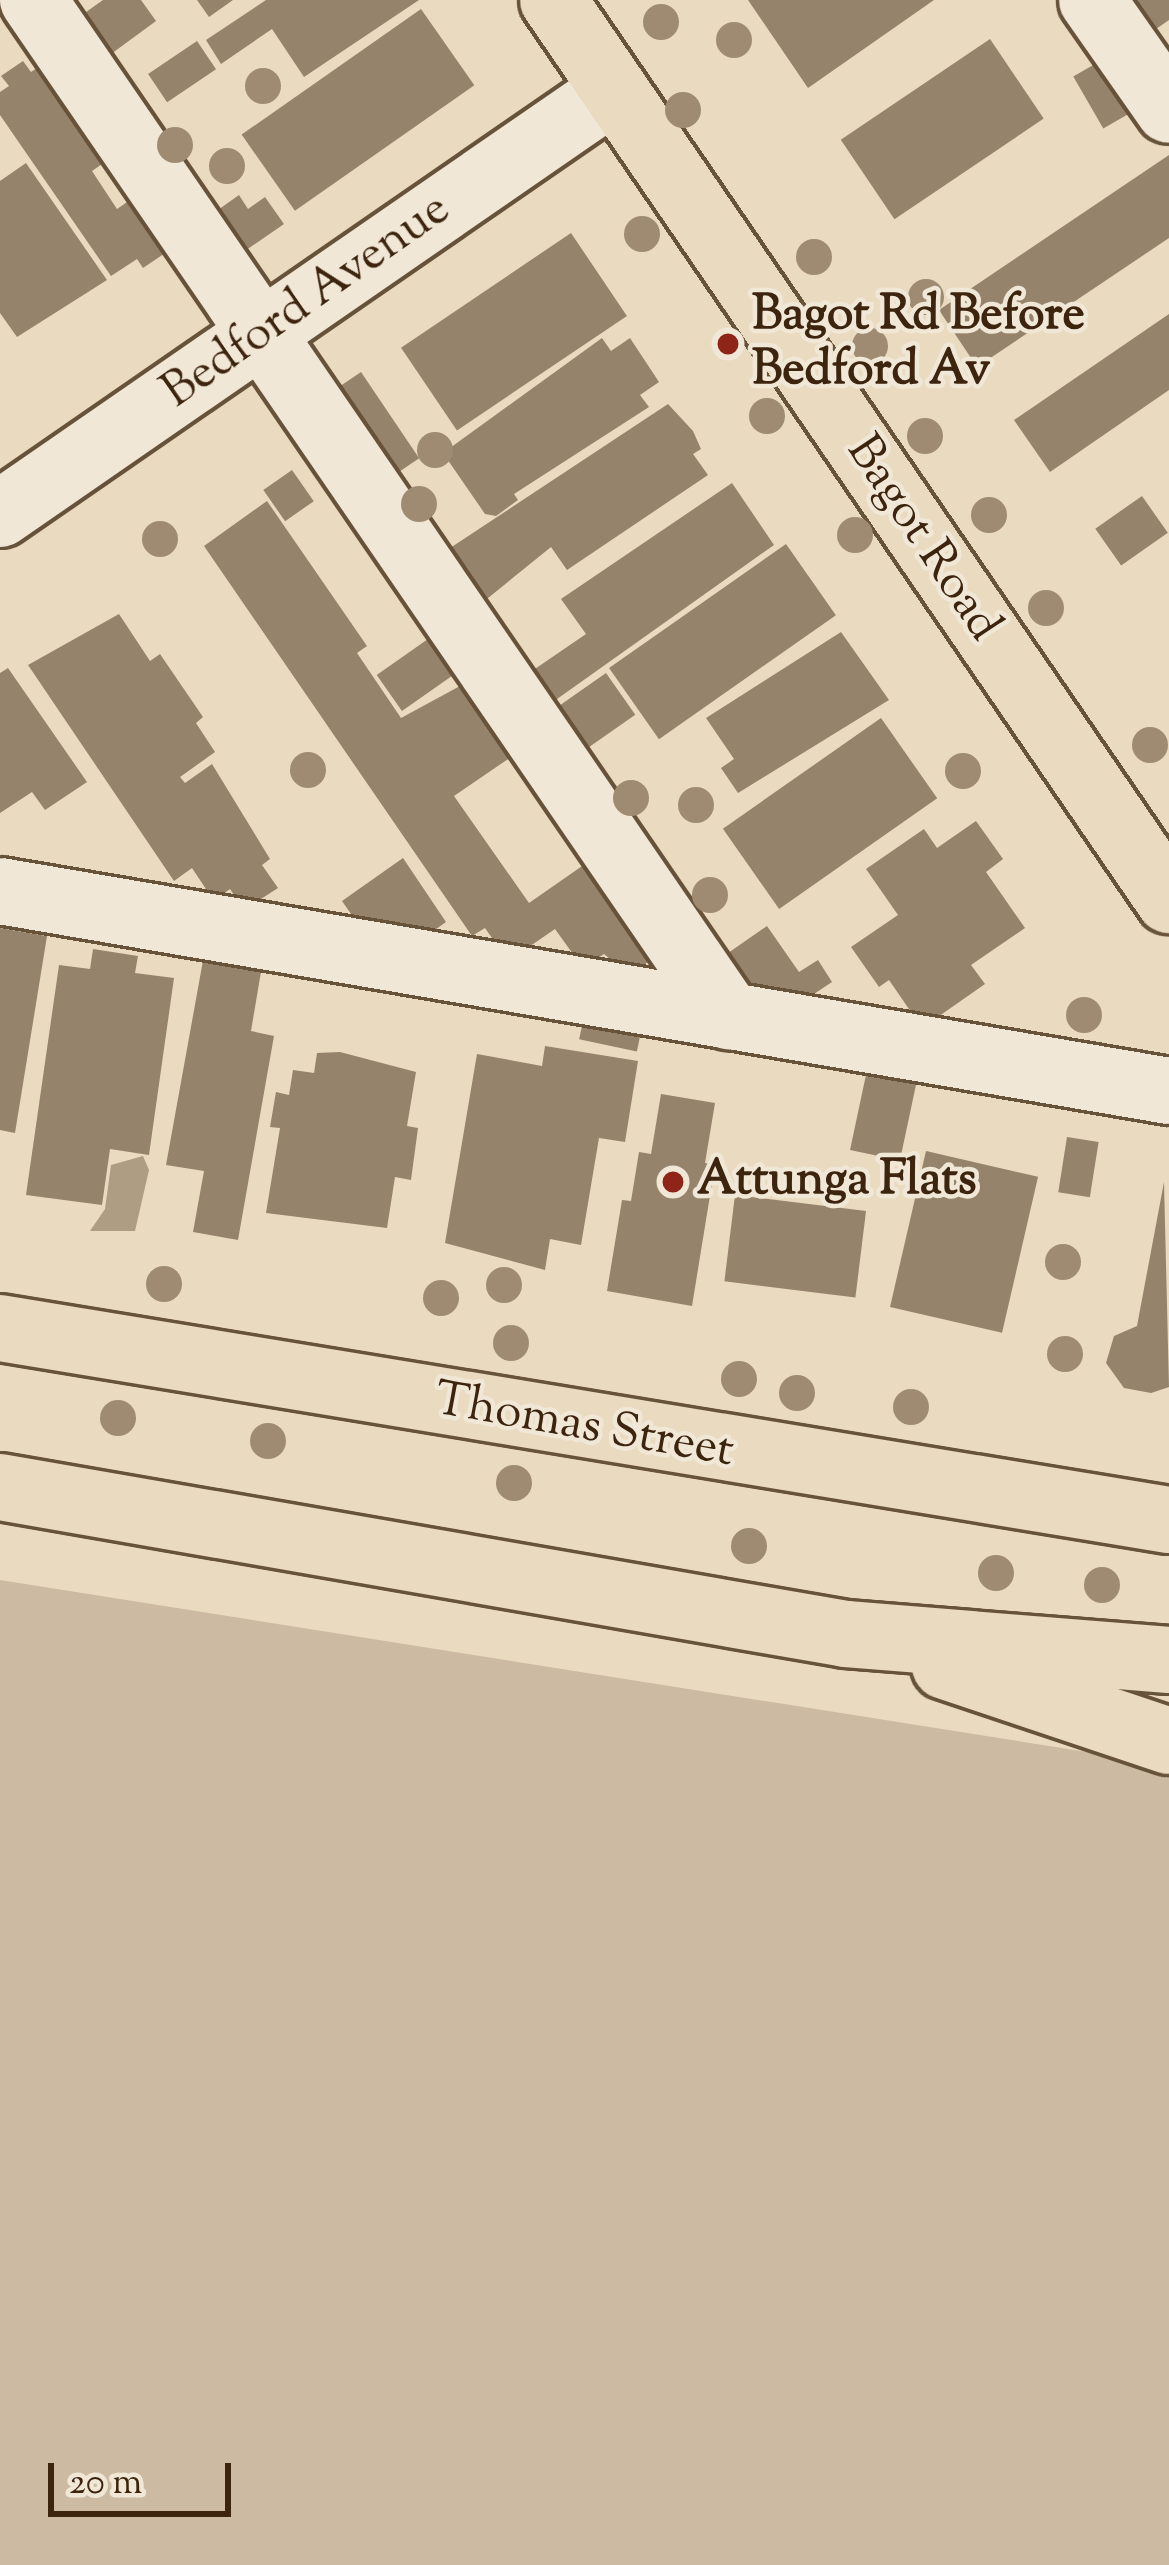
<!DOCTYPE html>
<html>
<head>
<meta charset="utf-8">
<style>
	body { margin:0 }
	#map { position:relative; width:1169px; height:2565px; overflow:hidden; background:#e9dac0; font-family:"Sorts Mill Goudy",serif }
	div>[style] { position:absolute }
	.green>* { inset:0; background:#ccbba2 }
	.water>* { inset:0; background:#ae9c83 }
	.building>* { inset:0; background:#96836b; transform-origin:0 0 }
	.roads { filter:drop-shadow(3px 0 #67523a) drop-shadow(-3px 0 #67523a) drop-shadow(0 3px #67523a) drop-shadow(0 -3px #67523a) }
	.minor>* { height:66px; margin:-33px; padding:0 33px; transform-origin:33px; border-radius:33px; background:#f1e7d6 }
	.major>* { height:66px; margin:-33px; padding:0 33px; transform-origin:33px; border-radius:33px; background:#e9dac0 }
	.trees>* { width:36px; height:36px; margin:-18px; border-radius:50%; background:#9e8b72 }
	.dots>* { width:33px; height:33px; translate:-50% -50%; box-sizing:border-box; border:6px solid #f1e7d6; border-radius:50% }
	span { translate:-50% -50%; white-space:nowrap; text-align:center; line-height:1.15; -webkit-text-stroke:9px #f1e7d6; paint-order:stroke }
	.street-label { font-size:48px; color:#3c240e }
	.poi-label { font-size:48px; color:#3c240e; font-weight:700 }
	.left { translate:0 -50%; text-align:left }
	.scale { position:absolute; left:48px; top:2463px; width:183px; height:54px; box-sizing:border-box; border:6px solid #3c240e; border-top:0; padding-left:15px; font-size:36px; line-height:42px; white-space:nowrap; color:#3c240e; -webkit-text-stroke:9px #f1e7d6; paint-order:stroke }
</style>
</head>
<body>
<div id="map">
	<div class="green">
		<i style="clip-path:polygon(0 1580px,1169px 1765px,1169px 2565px,0 2565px)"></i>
	</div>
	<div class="water">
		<i style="clip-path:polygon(143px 1156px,149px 1170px,135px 1231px,90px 1231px,105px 1209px,111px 1165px)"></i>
	</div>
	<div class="building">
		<i style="clip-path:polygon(103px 0,141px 0,156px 21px,107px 57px,79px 17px)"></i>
		<i style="clip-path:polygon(197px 0,233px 0,209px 17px)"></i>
		<i style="clip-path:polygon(266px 0,419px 0,304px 77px,272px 29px,221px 64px,206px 40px)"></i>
		<i style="clip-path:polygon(748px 0,934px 0,808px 88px)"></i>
		<i style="clip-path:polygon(1121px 0,1169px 0,1169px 20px,1146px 36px)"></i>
		<i style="left:421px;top:9px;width:93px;height:219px;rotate:55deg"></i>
		<i style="left:990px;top:39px;width:96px;height:180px;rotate:56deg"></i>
		<i style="left:197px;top:41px;width:34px;height:59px;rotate:56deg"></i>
		<i style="left:1114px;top:53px;width:60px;height:47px;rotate:60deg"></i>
		<i style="clip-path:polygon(55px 56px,121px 151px,92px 171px,117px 209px,146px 189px,183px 241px,143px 268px,137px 259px,111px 276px,0 115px,0 92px,9px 86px,1px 76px,23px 61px,31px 72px)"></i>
		<i style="clip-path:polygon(1169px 155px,1169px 238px,977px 367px,939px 310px)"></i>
		<i style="clip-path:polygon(26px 163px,107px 280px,17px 337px,0 313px,0 181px)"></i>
		<i style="clip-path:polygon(239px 195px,248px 209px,265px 197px,284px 224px,236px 257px,208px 217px)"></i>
		<i style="left:571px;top:233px;width:100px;height:205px;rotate:56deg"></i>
		<i style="clip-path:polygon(1169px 314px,1169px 390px,1050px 472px,1014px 420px)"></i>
		<i style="clip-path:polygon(602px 338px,611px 351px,630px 338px,659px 382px,640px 395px,649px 407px,514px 494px,518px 500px,496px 516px,485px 514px,443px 453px)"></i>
		<i style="left:361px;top:372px;width:104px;height:45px;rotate:56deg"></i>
		<i style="clip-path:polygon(668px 404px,693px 431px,701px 449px,693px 454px,708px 475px,567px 570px,551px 547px,477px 607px,441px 554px)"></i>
		<i style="left:292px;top:470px;width:38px;height:35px;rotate:55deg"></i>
		<i style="clip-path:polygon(732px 483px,774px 545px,550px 704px,529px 673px,586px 634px,561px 599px)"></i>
		<i style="left:1142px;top:496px;width:45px;height:57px;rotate:55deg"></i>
		<i style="clip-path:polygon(267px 501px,367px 646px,357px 653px,401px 718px,460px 686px,511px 757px,454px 796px,529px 903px,585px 864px,651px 960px,629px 975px,604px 954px,583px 968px,555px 929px,520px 953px,513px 943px,501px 951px,485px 928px,472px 936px,204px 546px)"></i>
		<i style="left:786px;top:544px;width:87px;height:216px;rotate:55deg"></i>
		<i style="clip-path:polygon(119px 614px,150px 661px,160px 654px,203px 717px,196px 723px,215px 752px,180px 777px,185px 783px,212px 764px,270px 859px,262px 865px,278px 888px,244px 910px,230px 889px,214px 901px,192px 868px,174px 881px,28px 665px)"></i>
		<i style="left:448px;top:625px;width:44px;height:87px;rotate:55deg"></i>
		<i style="clip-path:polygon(841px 632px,889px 700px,738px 793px,721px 768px,734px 759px,706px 718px)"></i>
		<i style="clip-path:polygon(8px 668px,87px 782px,45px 810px,32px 792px,0 813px,0 673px)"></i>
		<i style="left:606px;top:673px;width:51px;height:75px;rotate:55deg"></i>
		<i style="left:881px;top:718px;width:98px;height:193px;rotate:55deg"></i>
		<i style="clip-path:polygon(976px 821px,1003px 859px,986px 872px,1025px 928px,971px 965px,985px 984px,922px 1028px,889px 980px,879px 987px,851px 947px,898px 915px,866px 869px,924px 829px,937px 848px)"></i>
		<i style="clip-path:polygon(403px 858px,446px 922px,415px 944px,388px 923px,367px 937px,342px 901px)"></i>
		<i style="clip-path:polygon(767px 926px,799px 972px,818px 960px,832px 982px,787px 1012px,757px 1003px,718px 960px)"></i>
		<i style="clip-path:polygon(0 928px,47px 936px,15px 1133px,0 1130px)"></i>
		<i style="clip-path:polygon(93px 949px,138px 956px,135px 973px,174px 978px,149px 1155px,110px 1149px,102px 1205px,26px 1195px,59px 965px,90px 969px)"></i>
		<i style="clip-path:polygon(204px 955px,262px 966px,251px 1031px,274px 1036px,238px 1240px,193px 1232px,204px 1171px,166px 1165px)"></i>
		<i style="left:586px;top:1007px;width:59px;height:33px;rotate:12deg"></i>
		<i style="clip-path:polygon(545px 1046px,638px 1061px,625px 1142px,599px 1138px,581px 1245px,550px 1239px,545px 1270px,445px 1243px,477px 1054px,542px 1066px)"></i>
		<i style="clip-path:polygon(340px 1052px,416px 1072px,407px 1126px,418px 1128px,411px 1180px,395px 1177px,387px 1228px,266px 1213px,280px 1128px,270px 1127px,276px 1092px,289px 1095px,293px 1070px,314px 1073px,317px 1053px)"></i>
		<i style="left:870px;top:1056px;width:51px;height:96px;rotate:12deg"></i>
		<i style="clip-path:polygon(661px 1094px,715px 1103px,705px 1163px,715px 1165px,692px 1306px,607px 1291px,622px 1200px,631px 1201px,639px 1152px,651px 1154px)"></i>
		<i style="left:1067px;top:1137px;width:32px;height:56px;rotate:9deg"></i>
		<i style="left:926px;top:1151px;width:115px;height:160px;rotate:13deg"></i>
		<i style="clip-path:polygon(1164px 1182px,1169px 1387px,1151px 1393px,1124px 1388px,1106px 1363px,1114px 1336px,1137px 1326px)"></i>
		<i style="left:735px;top:1195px;width:132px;height:87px;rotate:7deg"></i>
	</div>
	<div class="roads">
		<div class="minor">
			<i style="left:33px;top:0;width:1232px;rotate:55.59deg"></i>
			<i style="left:1092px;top:0;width:134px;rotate:55deg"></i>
			<i style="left:0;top:514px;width:746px;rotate:-34.63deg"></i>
			<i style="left:0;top:891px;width:1186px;rotate:9.71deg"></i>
		</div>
		<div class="major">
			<i style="left:553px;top:0;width:1091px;rotate:55.61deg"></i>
			<i style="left:0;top:1328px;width:1185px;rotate:9.33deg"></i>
			<i style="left:0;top:1487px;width:859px;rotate:9.86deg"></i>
			<i style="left:846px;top:1634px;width:324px;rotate:4.6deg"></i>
			<i style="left:945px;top:1666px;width:236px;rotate:18.5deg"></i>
		</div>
	</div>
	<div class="trees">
		<i style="left:661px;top:22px"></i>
		<i style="left:734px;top:40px"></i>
		<i style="left:263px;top:86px"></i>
		<i style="left:683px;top:110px"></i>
		<i style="left:175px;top:145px"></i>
		<i style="left:227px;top:166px"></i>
		<i style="left:642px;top:234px"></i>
		<i style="left:814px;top:257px"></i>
		<i style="left:926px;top:297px"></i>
		<i style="left:870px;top:346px"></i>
		<i style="left:767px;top:416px"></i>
		<i style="left:925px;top:436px"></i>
		<i style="left:435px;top:450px"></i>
		<i style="left:419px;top:504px"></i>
		<i style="left:989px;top:515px"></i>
		<i style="left:855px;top:535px"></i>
		<i style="left:160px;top:539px"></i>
		<i style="left:1046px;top:608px"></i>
		<i style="left:1150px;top:745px"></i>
		<i style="left:308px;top:770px"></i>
		<i style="left:963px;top:771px"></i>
		<i style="left:631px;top:798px"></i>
		<i style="left:696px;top:805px"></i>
		<i style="left:710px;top:895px"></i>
		<i style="left:1084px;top:1015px"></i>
		<i style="left:1063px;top:1262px"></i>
		<i style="left:164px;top:1284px"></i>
		<i style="left:504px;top:1285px"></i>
		<i style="left:441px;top:1298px"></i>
		<i style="left:511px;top:1343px"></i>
		<i style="left:1065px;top:1354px"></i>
		<i style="left:739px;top:1379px"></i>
		<i style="left:797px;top:1393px"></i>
		<i style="left:911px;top:1407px"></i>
		<i style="left:118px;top:1418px"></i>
		<i style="left:268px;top:1441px"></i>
		<i style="left:514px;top:1483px"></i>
		<i style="left:749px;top:1546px"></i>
		<i style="left:996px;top:1573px"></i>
		<i style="left:1102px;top:1585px"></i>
	</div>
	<div class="dots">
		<i style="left:728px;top:344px;background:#8f2418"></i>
		<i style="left:673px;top:1182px;background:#8f2418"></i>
	</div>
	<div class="street-label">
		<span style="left:307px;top:302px;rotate:-35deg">Bedford Avenue</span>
		<span style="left:922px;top:539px;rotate:56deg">Bagot Road</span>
		<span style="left:584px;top:1427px;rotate:10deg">Thomas Street</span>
	</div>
	<div class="poi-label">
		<span class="left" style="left:752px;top:344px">Bagot Rd Before<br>Bedford Av</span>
		<span class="left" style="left:697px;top:1182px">Attunga Flats</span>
	</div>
	<div class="scale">20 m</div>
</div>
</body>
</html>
